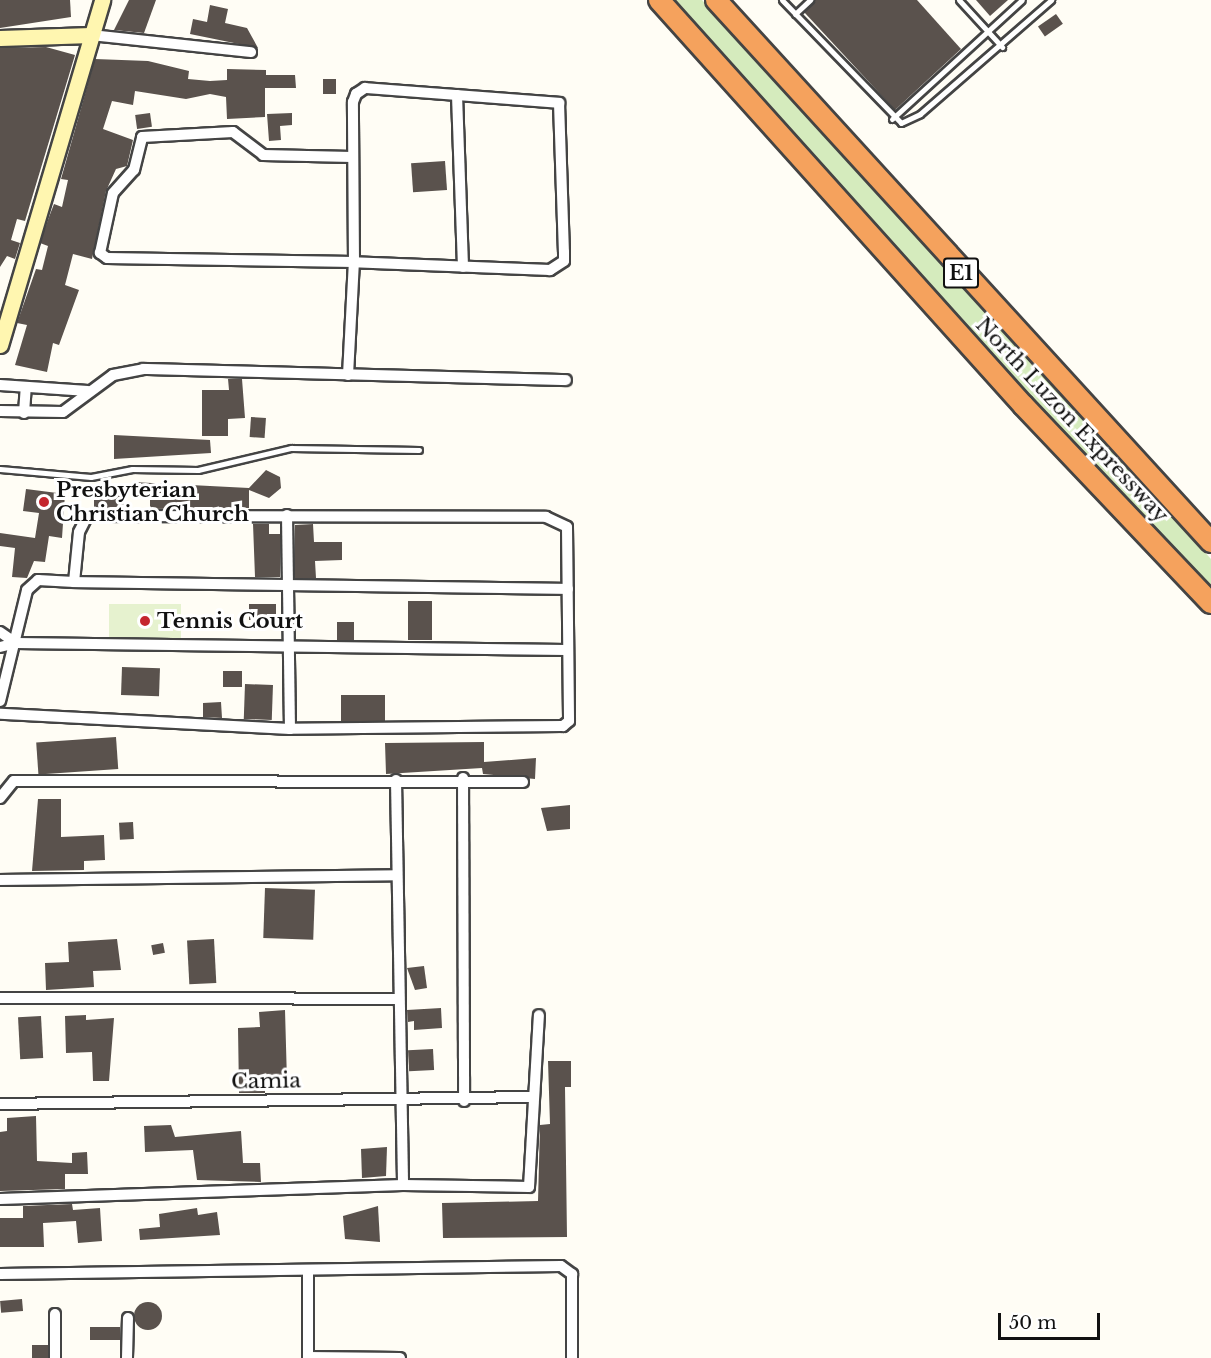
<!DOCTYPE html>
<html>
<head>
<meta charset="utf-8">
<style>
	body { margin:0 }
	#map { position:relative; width:1211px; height:1358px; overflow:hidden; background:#fffdf5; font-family:"Libre Baskerville",serif }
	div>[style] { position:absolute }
	.green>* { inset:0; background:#d5ebbd }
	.pitch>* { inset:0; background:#e6f2cf; transform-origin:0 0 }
	.building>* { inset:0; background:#5a524d; transform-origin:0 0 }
	.round { border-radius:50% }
	.roads { filter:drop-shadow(2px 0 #444) drop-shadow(-2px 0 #444) drop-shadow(0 2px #444) drop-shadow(0 -2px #444) }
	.service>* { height:5px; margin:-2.5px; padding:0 2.5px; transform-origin:2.5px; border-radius:2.5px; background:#fff }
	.minor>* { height:10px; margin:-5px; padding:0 5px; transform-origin:5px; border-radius:5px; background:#fff }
	.secondary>* { height:15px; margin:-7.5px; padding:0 7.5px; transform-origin:7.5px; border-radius:7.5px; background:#fff6b0 }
	.motorway>* { height:20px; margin:-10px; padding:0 10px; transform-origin:10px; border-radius:10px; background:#f5a25d }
	.dots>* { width:16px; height:16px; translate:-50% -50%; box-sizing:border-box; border:3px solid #fff; border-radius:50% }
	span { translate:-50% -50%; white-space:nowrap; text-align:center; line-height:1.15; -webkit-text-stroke:6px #fff; paint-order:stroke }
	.shield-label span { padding:2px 4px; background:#fff; border:2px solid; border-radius:4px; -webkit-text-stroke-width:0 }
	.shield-label { font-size:20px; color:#111; font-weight:700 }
	.street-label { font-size:21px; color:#111 }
	.poi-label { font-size:21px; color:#111; font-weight:700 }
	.left { translate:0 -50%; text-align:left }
	.scale { position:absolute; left:998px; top:1313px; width:102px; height:27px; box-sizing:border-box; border:3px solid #111; border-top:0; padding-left:8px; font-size:18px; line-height:21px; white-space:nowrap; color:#111; -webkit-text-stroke:4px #fff; paint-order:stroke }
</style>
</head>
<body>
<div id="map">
	<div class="green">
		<i style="clip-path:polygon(665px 0,702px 0,1211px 559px,1211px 595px)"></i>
	</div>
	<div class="pitch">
		<i style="left:109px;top:604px;width:72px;height:34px"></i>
	</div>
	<div class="building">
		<i style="clip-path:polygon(0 0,70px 0,71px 17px,0 28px)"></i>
		<i style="clip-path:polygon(129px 0,156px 0,144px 33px,114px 30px)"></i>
		<i style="clip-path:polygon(815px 0,917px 0,961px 49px,895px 110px,804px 12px)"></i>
		<i style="clip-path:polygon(976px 0,1008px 0,990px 16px)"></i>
		<i style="clip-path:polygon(210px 5px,228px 9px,225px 23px,247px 28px,258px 48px,190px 34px,193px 19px,207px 22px)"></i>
		<i style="left:1056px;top:14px;width:12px;height:22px;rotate:55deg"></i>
		<i style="clip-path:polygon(46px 47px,75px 55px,25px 221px,17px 219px,11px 240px,20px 243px,15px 259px,7px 256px,0 267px,0 48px)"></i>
		<i style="clip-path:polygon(95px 59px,148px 61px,189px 71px,188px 79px,210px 81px,227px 80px,227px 69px,266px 70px,266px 75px,295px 75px,296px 88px,265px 88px,265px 117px,227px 119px,226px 97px,210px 94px,186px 99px,135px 91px,133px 105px,112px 101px,103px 129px,133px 140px,127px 166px,116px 169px,106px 191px,92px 259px,73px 254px,65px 285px,79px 290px,59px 345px,53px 343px,47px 372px,15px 365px,27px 325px,17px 323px,36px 269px,42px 270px,48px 246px,40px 243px,49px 217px,54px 204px,62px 207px,68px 180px,61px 179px)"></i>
		<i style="left:336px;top:79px;width:15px;height:13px;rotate:90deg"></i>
		<i style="left:150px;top:113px;width:14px;height:15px;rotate:82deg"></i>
		<i style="clip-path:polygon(292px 113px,292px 125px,280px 126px,281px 140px,269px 141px,267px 114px)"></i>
		<i style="left:445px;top:161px;width:29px;height:34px;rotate:86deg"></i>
		<i style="clip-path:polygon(228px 379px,242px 379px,245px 418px,228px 419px,228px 436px,202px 436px,202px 390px,229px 390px)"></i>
		<i style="left:251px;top:417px;width:15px;height:20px;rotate:4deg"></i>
		<i style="clip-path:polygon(114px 435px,210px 440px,211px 453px,114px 459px)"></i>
		<i style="clip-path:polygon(266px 470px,280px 477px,281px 488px,269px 498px,249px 490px,249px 508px,150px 509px,150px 494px,132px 494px,132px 482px,249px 488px)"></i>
		<i style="clip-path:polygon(26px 489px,65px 494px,62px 538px,49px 536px,45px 562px,34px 561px,27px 578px,12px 577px,15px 548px,0 546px,0 533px,35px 538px,39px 513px,23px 511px)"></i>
		<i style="left:124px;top:494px;width:15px;height:30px;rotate:90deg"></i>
		<i style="clip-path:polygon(253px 524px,269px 524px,269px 534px,280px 534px,280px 577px,255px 577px)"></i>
		<i style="clip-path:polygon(313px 524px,314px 542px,342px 542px,342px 560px,315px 561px,316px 578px,295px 578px,295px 525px)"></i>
		<i style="left:408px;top:601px;width:24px;height:39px"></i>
		<i style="left:249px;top:604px;width:27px;height:16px"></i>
		<i style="left:337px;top:622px;width:17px;height:18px"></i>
		<i style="left:122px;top:667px;width:38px;height:28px;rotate:2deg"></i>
		<i style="left:223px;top:671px;width:19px;height:16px"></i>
		<i style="left:245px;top:684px;width:28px;height:35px;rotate:2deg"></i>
		<i style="left:341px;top:695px;width:44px;height:26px"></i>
		<i style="clip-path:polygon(221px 702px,222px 718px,203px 717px,203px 703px)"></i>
		<i style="left:116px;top:737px;width:32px;height:80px;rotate:86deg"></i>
		<i style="clip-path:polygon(484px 742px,484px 762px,536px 758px,535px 779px,483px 774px,482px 768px,386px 774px,385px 743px)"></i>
		<i style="clip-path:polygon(38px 799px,61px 799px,61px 837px,104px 835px,105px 860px,84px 861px,84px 870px,32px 871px)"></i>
		<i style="clip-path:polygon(570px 805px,570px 829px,547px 831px,541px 808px)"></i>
		<i style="left:133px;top:822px;width:17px;height:14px;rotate:87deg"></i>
		<i style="left:265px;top:888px;width:50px;height:50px;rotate:2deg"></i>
		<i style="clip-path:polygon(117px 939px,121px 970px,93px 971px,94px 987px,46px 990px,45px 963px,69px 962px,68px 942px)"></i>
		<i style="left:214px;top:939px;width:44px;height:27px;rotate:87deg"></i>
		<i style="left:163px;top:943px;width:10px;height:12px;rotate:79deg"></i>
		<i style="clip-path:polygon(424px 966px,427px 988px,415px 990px,407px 968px)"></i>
		<i style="clip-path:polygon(441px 1008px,442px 1028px,414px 1030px,414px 1021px,408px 1022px,407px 1010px)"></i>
		<i style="clip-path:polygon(285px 1010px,287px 1081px,265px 1082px,265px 1093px,239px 1093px,238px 1028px,260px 1027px,259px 1012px)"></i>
		<i style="clip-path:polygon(86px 1015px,86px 1020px,114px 1018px,109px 1081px,93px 1081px,92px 1052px,66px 1053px,65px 1016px)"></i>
		<i style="left:41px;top:1016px;width:42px;height:23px;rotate:87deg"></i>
		<i style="left:433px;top:1049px;width:21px;height:25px;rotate:87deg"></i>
		<i style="clip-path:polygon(548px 1061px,571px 1061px,571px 1087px,565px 1087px,567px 1237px,443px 1238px,442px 1203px,538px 1201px,540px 1125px,550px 1124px)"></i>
		<i style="clip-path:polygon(36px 1116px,37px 1161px,72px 1163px,72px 1153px,87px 1152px,88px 1174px,65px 1174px,65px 1189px,0 1191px,0 1132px,7px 1131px,7px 1118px)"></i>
		<i style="clip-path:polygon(171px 1125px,175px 1137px,241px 1131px,243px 1163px,260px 1163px,261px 1182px,197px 1180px,193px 1150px,145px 1152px,144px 1126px)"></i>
		<i style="clip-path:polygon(387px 1147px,386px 1176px,362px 1178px,361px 1149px)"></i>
		<i style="clip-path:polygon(72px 1204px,73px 1210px,100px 1208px,102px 1241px,78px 1243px,76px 1221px,43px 1223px,44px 1247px,0 1247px,0 1218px,23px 1218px,23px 1206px)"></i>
		<i style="clip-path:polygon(378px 1206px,380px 1242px,345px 1239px,343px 1216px)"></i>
		<i style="clip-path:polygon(197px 1208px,198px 1215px,217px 1212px,220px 1235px,140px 1240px,139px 1229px,160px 1227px,159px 1214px)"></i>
		<i style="left:22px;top:1299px;width:12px;height:22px;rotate:85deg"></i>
		<i class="round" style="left:134px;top:1302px;width:28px;height:28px"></i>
		<i style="left:90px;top:1327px;width:30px;height:13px"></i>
		<i style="left:48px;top:1345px;width:13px;height:16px;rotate:90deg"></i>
	</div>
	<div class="roads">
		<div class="service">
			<i style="left:782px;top:0;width:171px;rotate:45.9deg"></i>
			<i style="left:901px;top:123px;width:21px;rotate:-25deg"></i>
			<i style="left:920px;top:114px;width:174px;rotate:-41deg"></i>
			<i style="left:959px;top:0;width:64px;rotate:47.5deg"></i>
			<i style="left:795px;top:14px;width:21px;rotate:-43deg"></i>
			<i style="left:892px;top:119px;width:176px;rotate:-42.5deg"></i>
			<i style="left:0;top:469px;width:91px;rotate:5deg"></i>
			<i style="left:91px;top:477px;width:42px;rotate:-11deg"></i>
			<i style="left:132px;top:469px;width:66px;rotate:0.9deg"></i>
			<i style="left:198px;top:470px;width:96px;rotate:-13.3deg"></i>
			<i style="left:291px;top:448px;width:128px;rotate:0.9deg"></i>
		</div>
		<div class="minor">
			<i style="left:91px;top:35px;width:161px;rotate:6.1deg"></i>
			<i style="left:457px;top:95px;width:172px;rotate:88deg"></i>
			<i style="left:348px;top:375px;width:113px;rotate:-87deg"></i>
			<i style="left:354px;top:262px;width:160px;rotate:-90.4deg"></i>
			<i style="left:353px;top:102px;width:9px;rotate:-69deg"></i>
			<i style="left:356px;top:94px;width:11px;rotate:-34deg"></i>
			<i style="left:365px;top:88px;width:195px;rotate:4.4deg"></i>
			<i style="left:559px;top:103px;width:149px;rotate:88.1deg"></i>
			<i style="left:564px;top:252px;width:9px;rotate:90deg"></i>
			<i style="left:564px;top:261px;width:17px;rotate:147deg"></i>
			<i style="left:550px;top:270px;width:196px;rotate:-177.7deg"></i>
			<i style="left:354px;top:262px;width:247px;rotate:-179.1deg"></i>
			<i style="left:107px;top:258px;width:9px;rotate:-144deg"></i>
			<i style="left:100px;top:253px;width:61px;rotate:-77.8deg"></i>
			<i style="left:113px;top:193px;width:31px;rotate:-48deg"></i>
			<i style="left:134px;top:170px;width:34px;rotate:-76deg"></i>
			<i style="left:142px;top:137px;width:91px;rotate:-3.1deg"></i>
			<i style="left:233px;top:132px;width:38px;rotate:37deg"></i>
			<i style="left:263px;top:155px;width:89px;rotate:1.3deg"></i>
			<i style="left:0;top:385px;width:88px;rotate:3.9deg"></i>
			<i style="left:0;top:411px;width:63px;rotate:0.9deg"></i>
			<i style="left:63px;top:412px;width:62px;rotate:-36.5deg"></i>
			<i style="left:113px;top:375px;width:31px;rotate:-11deg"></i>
			<i style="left:143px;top:369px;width:423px;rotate:1.5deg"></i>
			<i style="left:24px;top:413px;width:26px;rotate:-86deg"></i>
			<i style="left:287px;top:515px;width:214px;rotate:89.2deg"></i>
			<i style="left:74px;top:582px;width:494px;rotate:0.8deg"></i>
			<i style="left:0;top:632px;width:19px;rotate:35deg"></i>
			<i style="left:0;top:647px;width:16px;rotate:-14deg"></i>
			<i style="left:16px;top:643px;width:550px;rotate:0.73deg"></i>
			<i style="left:0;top:701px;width:114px;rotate:-76.3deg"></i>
			<i style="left:27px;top:590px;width:15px;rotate:-42deg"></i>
			<i style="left:38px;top:580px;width:36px;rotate:3deg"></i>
			<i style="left:74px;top:582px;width:50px;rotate:-84.3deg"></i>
			<i style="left:79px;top:532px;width:18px;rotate:-63deg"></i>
			<i style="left:87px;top:516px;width:459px;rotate:0.1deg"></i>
			<i style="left:546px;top:517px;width:23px;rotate:25deg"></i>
			<i style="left:567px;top:527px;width:194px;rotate:89.4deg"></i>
			<i style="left:569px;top:721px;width:8px;rotate:140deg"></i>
			<i style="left:563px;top:726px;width:273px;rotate:179.4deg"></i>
			<i style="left:290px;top:729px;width:290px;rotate:-177deg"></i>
			<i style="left:463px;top:778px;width:323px;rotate:89.8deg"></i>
			<i style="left:396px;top:780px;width:405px;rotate:89deg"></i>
			<i style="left:0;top:798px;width:22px;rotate:-51deg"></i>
			<i style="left:14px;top:781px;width:509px;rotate:0.11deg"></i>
			<i style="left:0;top:880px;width:394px;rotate:-0.7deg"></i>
			<i style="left:0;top:998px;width:396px;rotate:0.1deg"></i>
			<i style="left:0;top:1104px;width:533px;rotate:-0.75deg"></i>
			<i style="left:0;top:1199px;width:403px;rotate:-2deg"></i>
			<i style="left:403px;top:1185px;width:126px;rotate:0.9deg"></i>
			<i style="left:529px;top:1187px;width:172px;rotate:-86.7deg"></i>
			<i style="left:308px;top:1272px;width:86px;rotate:90deg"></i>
			<i style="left:0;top:1274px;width:561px;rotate:-0.82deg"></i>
			<i style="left:561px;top:1266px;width:14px;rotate:36deg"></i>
			<i style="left:572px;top:1274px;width:84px;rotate:90deg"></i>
			<i style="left:55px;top:1314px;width:44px;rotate:90deg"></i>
			<i style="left:308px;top:1357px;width:92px;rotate:0.6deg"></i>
			<i style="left:127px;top:1358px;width:40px;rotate:-88.6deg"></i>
		</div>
		<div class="secondary">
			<i style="left:0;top:38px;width:91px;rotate:-1.9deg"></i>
			<i style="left:0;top:345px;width:360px;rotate:-73.5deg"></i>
		</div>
		<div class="motorway">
			<i style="left:659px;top:0;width:545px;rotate:48.05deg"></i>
			<i style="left:1023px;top:405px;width:273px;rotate:46.5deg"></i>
			<i style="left:716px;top:0;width:734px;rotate:47.6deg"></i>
		</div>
	</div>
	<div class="dots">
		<i style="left:44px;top:502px;background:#c4262e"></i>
		<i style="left:145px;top:621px;background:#c4262e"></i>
	</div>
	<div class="shield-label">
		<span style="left:961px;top:273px">E1</span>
	</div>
	<div class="street-label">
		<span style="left:1072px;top:420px;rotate:47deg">North Luzon Expressway</span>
		<span style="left:266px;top:1081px;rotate:-1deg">Camia</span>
	</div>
	<div class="poi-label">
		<span class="left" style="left:56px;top:502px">Presbyterian<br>Christian Church</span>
		<span class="left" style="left:157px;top:621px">Tennis Court</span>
	</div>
	<div class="scale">50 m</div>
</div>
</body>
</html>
